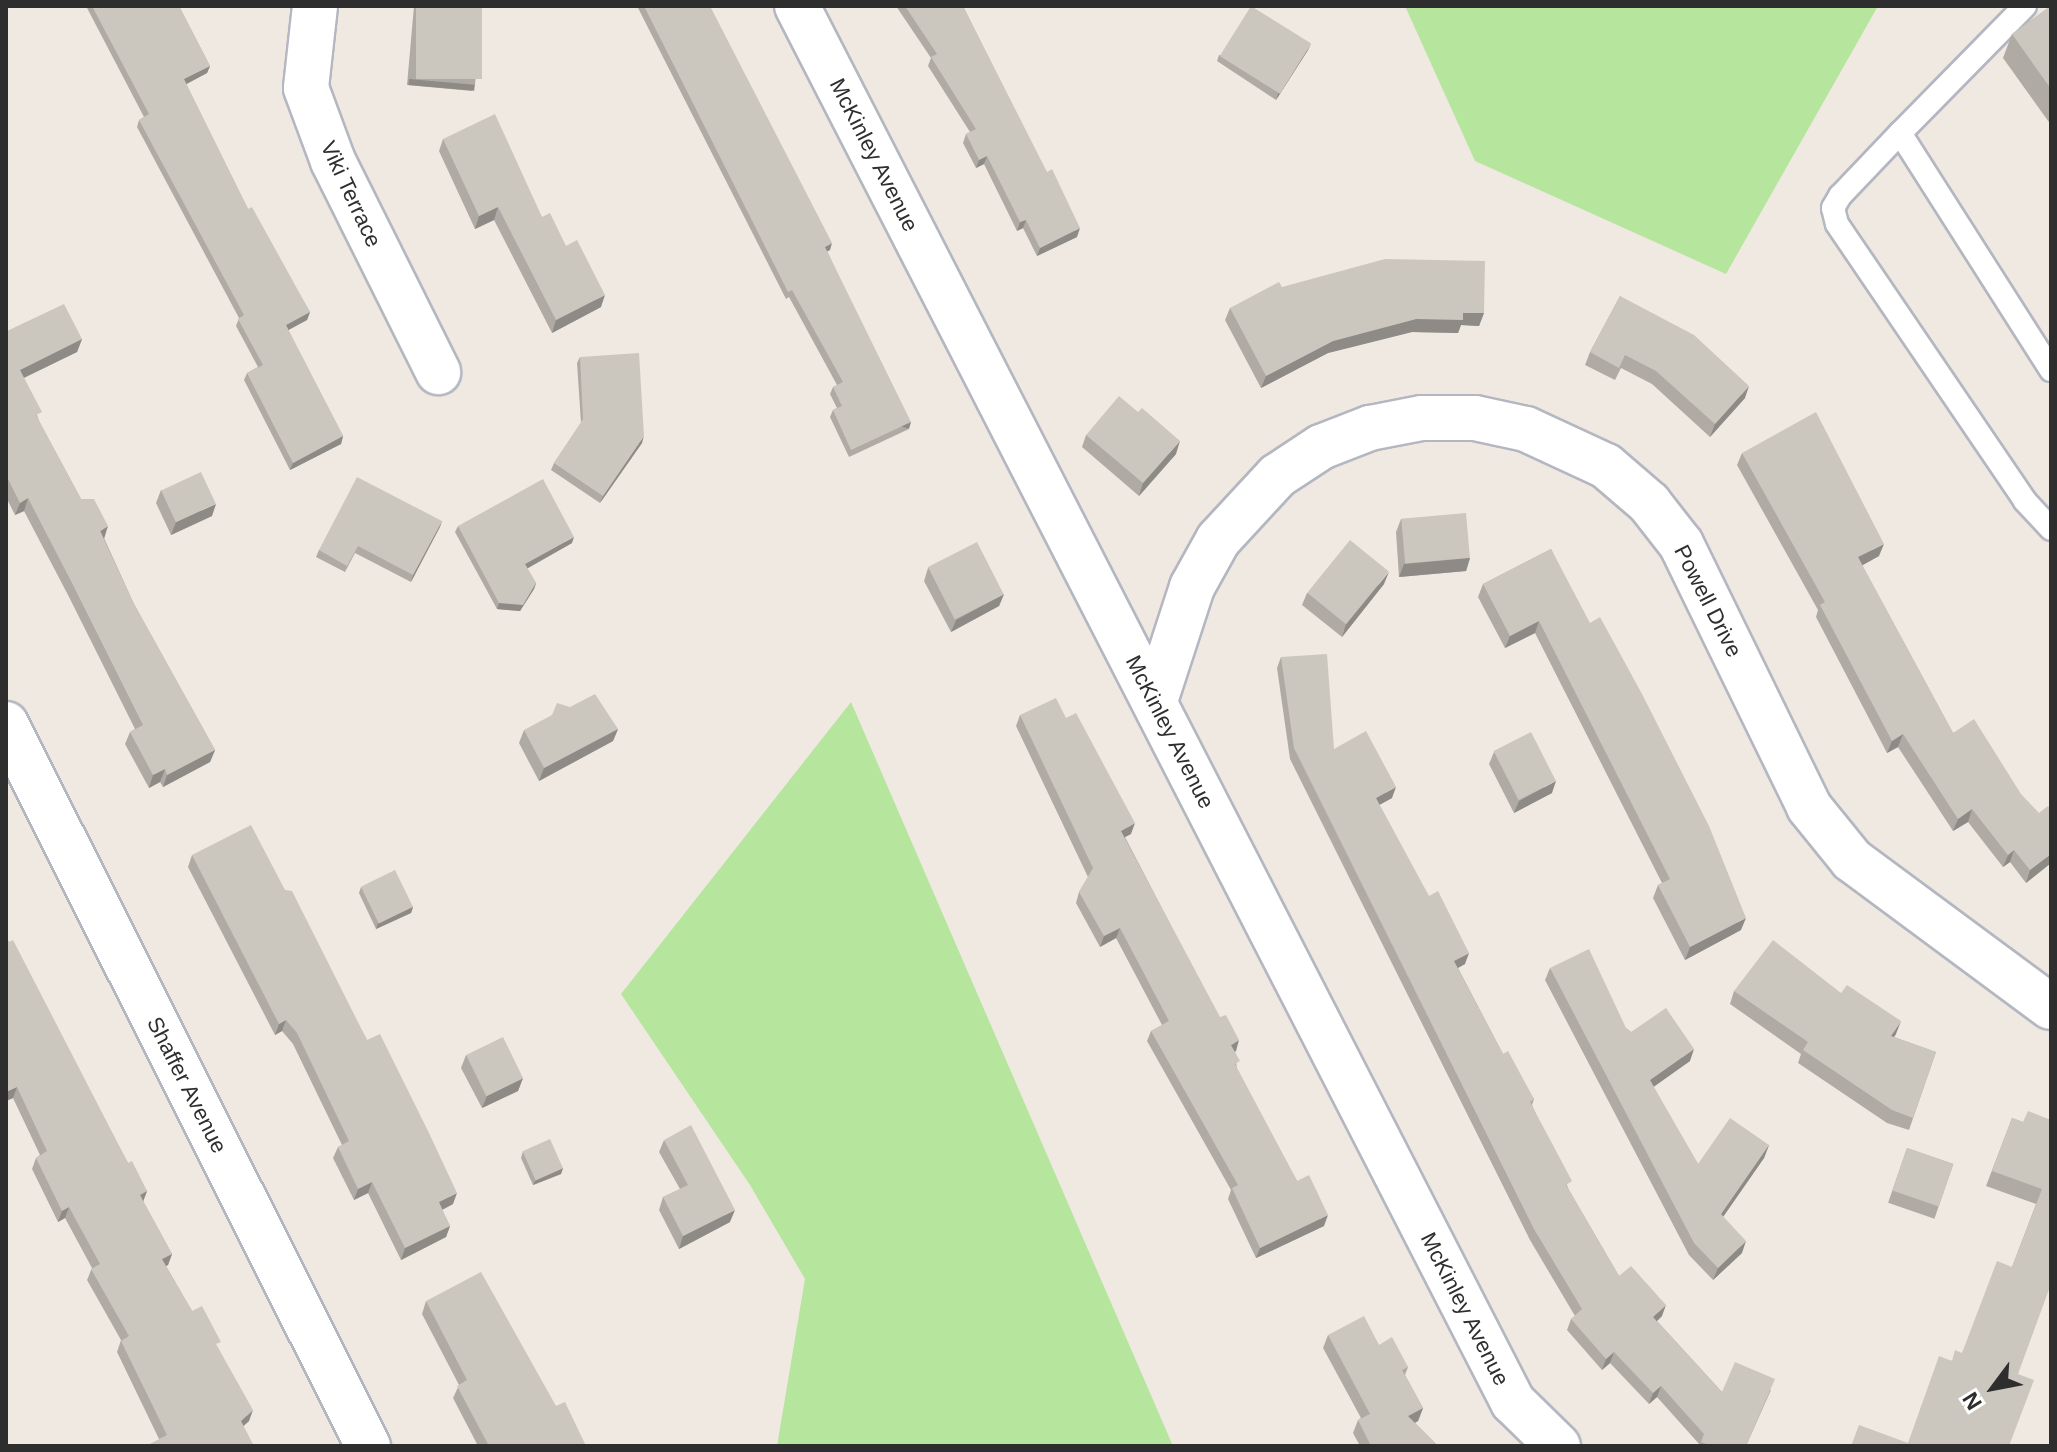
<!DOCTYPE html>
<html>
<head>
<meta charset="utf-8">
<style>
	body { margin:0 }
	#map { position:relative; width:2057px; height:1452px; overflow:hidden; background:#efe9e1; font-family:Helvetica,sans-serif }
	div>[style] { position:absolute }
	.green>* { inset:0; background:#b6e59e }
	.roads { filter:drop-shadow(2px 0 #b4b7c1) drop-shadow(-2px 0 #b4b7c1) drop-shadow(0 2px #b4b7c1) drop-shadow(0 -2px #b4b7c1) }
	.lane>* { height:22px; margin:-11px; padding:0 11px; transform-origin:11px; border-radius:11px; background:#fff }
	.street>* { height:44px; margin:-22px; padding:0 22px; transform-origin:22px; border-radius:22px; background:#fff }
	.wall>* { inset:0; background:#afaba4; transform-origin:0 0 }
	.shaded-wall>* { inset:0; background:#8e8b86; transform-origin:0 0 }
	.building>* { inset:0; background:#cbc7bf; transform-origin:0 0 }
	span { translate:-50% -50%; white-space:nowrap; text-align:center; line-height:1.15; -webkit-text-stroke:7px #fff; paint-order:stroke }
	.street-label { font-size:22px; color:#2e2e2e }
	.frame { position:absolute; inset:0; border:8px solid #2e2e2e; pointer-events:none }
	.north { position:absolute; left:1953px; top:1348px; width:80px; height:80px; -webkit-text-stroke:6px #fff; paint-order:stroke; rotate:238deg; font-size:22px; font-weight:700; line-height:32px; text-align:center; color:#2e2e2e }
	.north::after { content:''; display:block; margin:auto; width:28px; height:36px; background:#2e2e2e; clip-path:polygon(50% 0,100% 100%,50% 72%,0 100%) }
</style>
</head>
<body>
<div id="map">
	<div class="green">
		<i style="clip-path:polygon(1405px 6px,1878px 6px,1726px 274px,1475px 161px)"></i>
		<i style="clip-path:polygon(851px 702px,1173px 1446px,777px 1446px,805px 1279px,750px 1185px,621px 994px)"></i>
	</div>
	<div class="roads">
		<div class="lane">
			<i style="left:2025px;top:6px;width:178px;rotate:134.5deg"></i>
			<i style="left:1900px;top:133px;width:281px;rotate:57.5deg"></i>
			<i style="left:1900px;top:133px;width:87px;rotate:133.6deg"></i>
			<i style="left:1840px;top:196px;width:14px;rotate:120deg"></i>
			<i style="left:1833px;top:208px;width:16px;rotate:76deg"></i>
			<i style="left:1837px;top:224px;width:335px;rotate:55.8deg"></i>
			<i style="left:2025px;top:501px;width:38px;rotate:47deg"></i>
		</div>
		<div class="street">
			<i style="left:315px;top:6px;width:82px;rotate:96.3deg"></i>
			<i style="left:306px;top:88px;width:78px;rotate:69.7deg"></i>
			<i style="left:333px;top:161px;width:236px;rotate:63.5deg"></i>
			<i style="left:797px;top:6px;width:1569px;rotate:62.85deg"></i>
			<i style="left:1513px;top:1402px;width:63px;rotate:44.4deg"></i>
			<i style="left:1155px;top:701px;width:120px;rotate:-72deg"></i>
			<i style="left:1192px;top:587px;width:54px;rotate:-61deg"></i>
			<i style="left:1218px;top:540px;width:87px;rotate:-47.3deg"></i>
			<i style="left:1277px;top:476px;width:53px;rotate:-33.4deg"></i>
			<i style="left:1321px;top:447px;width:53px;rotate:-21.2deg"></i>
			<i style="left:1370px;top:428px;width:53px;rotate:-10.9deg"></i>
			<i style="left:1422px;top:418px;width:53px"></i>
			<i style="left:1475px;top:418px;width:52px;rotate:12.2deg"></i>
			<i style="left:1526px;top:429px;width:88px;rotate:24.8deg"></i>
			<i style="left:1606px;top:466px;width:57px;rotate:40.7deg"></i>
			<i style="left:1649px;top:503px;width:52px;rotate:52deg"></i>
			<i style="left:1681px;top:544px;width:292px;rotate:64deg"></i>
			<i style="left:1809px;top:807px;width:68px;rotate:50.9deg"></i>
			<i style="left:1852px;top:860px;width:247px;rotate:36.5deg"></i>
			<i style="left:6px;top:724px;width:808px;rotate:63.37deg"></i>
		</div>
	</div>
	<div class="wall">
		<i style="clip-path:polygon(86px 6px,179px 6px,210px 66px,207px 73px,186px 84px,248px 209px,310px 312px,307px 320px,288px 330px,343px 436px,341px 444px,290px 470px,244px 380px,247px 373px,258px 367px,236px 326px,239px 318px,137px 127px,139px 120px,144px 117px)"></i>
		<i style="clip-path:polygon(414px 6px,482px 6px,475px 85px,472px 91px,407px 85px)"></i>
		<i style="clip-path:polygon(637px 6px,699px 6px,830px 250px,827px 251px,909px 429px,849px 457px,830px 417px,833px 410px,837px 408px,830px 394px,833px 387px,837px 385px,789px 297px,786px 299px)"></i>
		<i style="clip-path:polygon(896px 6px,963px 6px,1077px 237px,1037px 256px,1023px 228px,1017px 231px,984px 164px,976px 168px,963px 143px,966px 134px,970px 132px,928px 66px,931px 58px)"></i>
		<i style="clip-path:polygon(2046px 6px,2051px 6px,2051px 125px,2003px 58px,2012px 34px,2048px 8px)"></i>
		<i style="clip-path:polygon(1308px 50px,1276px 100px,1217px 61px,1219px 55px)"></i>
		<i style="clip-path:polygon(443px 139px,542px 217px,566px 246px,601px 307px,552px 333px,494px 220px,475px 229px,439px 151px)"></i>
		<i style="clip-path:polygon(1620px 296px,1745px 398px,1710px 437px,1652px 384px,1621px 368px,1615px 380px,1585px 365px,1590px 352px)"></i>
		<i style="clip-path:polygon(1230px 308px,1484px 313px,1479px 326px,1461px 325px,1458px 333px,1412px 332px,1328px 353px,1261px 388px,1225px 320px)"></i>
		<i style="clip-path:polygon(6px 329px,7px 331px,82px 339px,77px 352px,24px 378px,39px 421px,81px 499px,104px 538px,134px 604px,215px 750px,210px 762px,163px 787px,160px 782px,149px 788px,125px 744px,130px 732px,135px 729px,68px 595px,24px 511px,15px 515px,6px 497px)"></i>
		<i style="clip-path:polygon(580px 357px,642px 443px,600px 503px,551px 470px,554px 463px,581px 423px,577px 363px)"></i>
		<i style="clip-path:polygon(1086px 435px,1176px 454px,1139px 496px,1082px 447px)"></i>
		<i style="clip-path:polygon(1742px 453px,1879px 556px,1862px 565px,1953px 733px,2051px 863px,2026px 883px,2010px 862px,2003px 867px,1968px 822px,1953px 831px,1898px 747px,1887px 753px,1816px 617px,1818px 610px,1737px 465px)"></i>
		<i style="clip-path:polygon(161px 490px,212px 516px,171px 535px,156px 503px)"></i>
		<i style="clip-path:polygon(1401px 519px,1470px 558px,1466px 571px,1399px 577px,1396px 532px)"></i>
		<i style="clip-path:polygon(442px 521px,411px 582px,355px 553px,345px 572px,316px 557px,319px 550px)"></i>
		<i style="clip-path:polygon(458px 526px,572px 543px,527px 568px,536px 583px,534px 589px,520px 611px,497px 609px,455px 532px)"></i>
		<i style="clip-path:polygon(1551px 549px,1741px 930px,1685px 960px,1653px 898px,1658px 885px,1662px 883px,1535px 633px,1505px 648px,1478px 597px,1483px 584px)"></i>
		<i style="clip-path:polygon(928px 568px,1004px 594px,999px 606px,951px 632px,924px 581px)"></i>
		<i style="clip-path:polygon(1384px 584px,1342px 637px,1302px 605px,1307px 593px)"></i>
		<i style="clip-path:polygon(1281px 657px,1334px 749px,1392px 798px,1379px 805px,1465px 964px,1458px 968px,1503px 1054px,1534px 1099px,1532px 1105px,1569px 1190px,1619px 1276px,1662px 1316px,1657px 1321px,1722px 1392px,1771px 1390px,1746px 1446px,1699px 1446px,1700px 1445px,1657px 1397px,1649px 1404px,1610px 1363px,1602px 1370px,1567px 1330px,1571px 1319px,1575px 1316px,1530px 1240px,1290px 759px,1277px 668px)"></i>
		<i style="clip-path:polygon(1020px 715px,1066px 718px,1131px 834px,1125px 837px,1236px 1051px,1235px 1052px,1237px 1070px,1297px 1181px,1324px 1226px,1256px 1258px,1228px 1199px,1231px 1190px,1147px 1041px,1151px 1031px,1162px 1025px,1116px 938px,1100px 947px,1076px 903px,1079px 892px,1088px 877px,1016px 726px)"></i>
		<i style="clip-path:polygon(618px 729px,613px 741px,539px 781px,519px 743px,524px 730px)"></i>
		<i style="clip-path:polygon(1494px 752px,1552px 793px,1514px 813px,1489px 764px)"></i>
		<i style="clip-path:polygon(192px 855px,285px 890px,367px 1040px,453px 1204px,442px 1210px,450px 1226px,446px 1237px,401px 1260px,368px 1193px,354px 1200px,333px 1158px,338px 1147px,342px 1145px,293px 1044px,282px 1031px,275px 1035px,188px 867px)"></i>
		<i style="clip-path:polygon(361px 887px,413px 907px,411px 913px,376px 929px,359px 893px)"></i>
		<i style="clip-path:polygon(6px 937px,128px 1163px,147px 1191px,143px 1201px,172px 1254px,168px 1265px,166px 1266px,192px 1311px,218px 1348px,249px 1421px,243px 1426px,159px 1439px,117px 1352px,121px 1340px,87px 1280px,92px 1268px,65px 1218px,58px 1222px,32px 1169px,36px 1158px,40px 1155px,13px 1098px,6px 1101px)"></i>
		<i style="clip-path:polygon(1550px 968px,1631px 1032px,1690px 1061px,1653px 1087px,1698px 1164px,1769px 1145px,1764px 1158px,1723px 1217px,1742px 1253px,1713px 1280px,1689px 1255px,1545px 980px)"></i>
		<i style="clip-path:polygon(1734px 991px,1841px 993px,1896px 1034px,1894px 1037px,1936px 1052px,1909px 1130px,1887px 1123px,1798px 1063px,1801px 1054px,1730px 1004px)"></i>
		<i style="clip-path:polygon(466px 1055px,523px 1078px,518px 1091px,482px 1108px,461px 1068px)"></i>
		<i style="clip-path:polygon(2012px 1118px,2023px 1122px,2051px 1120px,2018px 1374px,1908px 1443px,1951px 1361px,1962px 1353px,2012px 1267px,2036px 1204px,1986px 1186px)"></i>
		<i style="clip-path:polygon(664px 1140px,730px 1222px,679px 1249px,659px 1210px,663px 1197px,680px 1189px,659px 1152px)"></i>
		<i style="left:1907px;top:1148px;width:49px;height:58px;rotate:19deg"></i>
		<i style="clip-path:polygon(523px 1151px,563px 1168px,561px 1174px,533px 1185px,521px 1158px)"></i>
		<i style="clip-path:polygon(426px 1301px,556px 1406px,586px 1446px,478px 1446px,453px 1398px,459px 1385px,422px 1314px)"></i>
		<i style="clip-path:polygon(1328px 1335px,1379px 1345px,1408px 1367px,1405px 1375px,1423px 1408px,1418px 1421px,1415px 1423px,1438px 1446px,1360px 1446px,1353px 1433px,1358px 1420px,1361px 1418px,1323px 1348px)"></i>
	</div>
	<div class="shaded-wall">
		<i style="clip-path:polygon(1311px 44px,1308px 50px,1276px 100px,1278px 94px)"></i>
		<i style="clip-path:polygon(210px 66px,207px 73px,181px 87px,184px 79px)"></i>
		<i style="left:409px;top:79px;width:66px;height:6px;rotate:5deg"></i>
		<i style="clip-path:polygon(987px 156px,984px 164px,976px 168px,979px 160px)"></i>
		<i style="clip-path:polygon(498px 207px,494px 220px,475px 229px,479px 216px)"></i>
		<i style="clip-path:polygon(1026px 220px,1023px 228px,1017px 231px,1020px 222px)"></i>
		<i style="clip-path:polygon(1080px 228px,1077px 237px,1037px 256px,1040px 248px)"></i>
		<i style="clip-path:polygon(832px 243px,830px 250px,822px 254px,825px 247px)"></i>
		<i style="clip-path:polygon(605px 295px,601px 307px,552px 333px,556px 320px)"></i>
		<i style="clip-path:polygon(310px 312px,307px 320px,283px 333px,286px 325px)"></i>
		<i style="clip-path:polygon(1463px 313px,1484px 313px,1479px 326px,1461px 325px,1458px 333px,1412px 332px,1328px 353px,1261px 388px,1266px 376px,1333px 341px,1416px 319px)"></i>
		<i style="clip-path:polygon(82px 339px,77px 352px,15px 382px,20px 370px)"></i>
		<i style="clip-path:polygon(1749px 386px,1745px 398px,1710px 437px,1715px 424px)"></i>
		<i style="left:911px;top:422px;width:7px;height:66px;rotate:106deg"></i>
		<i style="clip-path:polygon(343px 436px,341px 444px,290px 470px,293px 463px)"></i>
		<i style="clip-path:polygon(644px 436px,642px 443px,600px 503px,603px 496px)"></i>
		<i style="clip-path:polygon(1180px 441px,1176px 454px,1139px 496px,1143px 483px)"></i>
		<i style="clip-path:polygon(28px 498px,24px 511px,15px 515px,20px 503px)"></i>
		<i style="clip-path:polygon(216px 504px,212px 516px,171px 535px,176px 522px)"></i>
		<i style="clip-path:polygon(442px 521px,440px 527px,411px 582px,413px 575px)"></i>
		<i style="clip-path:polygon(108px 526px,104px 539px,100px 531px)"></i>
		<i style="clip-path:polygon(574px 537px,572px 543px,523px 571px,525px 564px)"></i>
		<i style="clip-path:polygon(1884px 544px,1879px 556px,1854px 570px,1858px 557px)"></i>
		<i style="clip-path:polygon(1470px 558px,1466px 571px,1399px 577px,1404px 564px)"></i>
		<i style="clip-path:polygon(1389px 572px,1384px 584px,1342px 637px,1346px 624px)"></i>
		<i style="clip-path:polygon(536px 583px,534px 589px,520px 611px,497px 609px,499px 603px)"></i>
		<i style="clip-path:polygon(1004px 594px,999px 606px,951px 632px,956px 620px)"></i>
		<i style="clip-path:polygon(1539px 621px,1535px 633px,1505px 648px,1510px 636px)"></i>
		<i style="clip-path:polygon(618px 729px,613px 741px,539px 781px,544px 768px)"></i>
		<i style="clip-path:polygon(1903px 734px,1898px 747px,1887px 753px,1892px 741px)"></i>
		<i style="clip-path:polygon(215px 750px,210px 762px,163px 787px,167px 775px)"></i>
		<i style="clip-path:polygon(165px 769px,160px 782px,149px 788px,153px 775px)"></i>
		<i style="clip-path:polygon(1556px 781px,1552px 793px,1514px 813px,1519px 801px)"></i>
		<i style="clip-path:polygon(1396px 787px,1392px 798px,1372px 809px,1376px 798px)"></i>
		<i style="clip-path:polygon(1972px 809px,1968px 822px,1953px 831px,1958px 819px)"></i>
		<i style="clip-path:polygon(1135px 823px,1131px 834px,1117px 841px,1121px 831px)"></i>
		<i style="clip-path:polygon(2014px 850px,2010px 862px,2003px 867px,2008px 855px)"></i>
		<i style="clip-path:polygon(2051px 854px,2051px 863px,2026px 883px,2030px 870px)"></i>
		<i style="clip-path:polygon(413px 907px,411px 913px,376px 929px,378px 923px)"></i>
		<i style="clip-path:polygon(1746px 918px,1741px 930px,1685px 960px,1690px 947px)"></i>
		<i style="clip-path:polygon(1120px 928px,1116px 938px,1100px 947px,1104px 936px)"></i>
		<i style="clip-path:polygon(1469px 953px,1465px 964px,1450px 972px,1454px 961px)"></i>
		<i style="clip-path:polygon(286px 1020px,282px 1031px,275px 1035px,279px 1024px)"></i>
		<i style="clip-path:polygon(1901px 1021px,1896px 1034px,1886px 1048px,1891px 1036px)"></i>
		<i style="clip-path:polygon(1239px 1040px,1236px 1051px,1227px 1056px,1231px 1045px)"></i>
		<i style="clip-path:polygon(1694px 1049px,1690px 1061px,1645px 1093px,1650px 1080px)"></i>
		<i style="clip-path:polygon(523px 1078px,518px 1091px,482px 1108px,487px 1096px)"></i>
		<i style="clip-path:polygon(17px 1087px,13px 1098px,6px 1101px,6px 1092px)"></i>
		<i style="clip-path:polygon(1769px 1145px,1764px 1158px,1716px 1227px,1721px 1214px)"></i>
		<i style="clip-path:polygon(563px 1168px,561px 1174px,533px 1185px,536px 1179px)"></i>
		<i style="clip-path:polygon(372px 1182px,368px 1193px,354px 1200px,358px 1189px)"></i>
		<i style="clip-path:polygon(147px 1191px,143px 1202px,140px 1195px)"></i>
		<i style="clip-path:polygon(457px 1193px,453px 1204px,434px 1214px,439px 1202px)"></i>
		<i style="clip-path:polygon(69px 1207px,65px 1218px,58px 1222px,62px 1211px)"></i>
		<i style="clip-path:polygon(735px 1210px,730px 1222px,679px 1249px,683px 1236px)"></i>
		<i style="clip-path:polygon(1328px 1215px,1324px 1226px,1256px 1258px,1260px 1248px)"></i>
		<i style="clip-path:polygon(450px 1226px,446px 1237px,401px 1260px,405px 1248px)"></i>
		<i style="clip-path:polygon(1746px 1241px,1742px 1253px,1713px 1280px,1718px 1268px)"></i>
		<i style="clip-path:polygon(172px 1254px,168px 1265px,158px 1270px,162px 1259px)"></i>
		<i style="clip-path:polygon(1666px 1305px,1662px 1316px,1650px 1328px,1653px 1317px)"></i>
		<i style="clip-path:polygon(1614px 1352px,1610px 1363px,1602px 1370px,1606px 1359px)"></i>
		<i style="clip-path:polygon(1661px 1386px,1657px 1397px,1649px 1404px,1653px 1393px)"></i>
		<i style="clip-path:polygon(1423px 1408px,1418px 1421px,1403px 1429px,1408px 1416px)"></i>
		<i style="clip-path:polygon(253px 1410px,249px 1421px,237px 1432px,241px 1421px)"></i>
	</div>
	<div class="building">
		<i style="clip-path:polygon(92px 6px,179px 6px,210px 66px,184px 79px,248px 209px,252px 207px,310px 312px,286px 325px,343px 436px,293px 463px,247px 373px,263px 365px,238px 319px,244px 315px,139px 120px,149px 114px)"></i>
		<i style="left:416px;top:6px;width:66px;height:73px"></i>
		<i style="clip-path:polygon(644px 6px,699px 6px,700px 8px,704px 6px,710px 6px,832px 243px,825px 247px,911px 422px,851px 450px,833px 410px,842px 406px,833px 387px,843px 382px,792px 290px,788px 292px)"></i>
		<i style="clip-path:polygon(905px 6px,963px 6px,1047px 172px,1052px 169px,1080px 228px,1040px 248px,1026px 220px,1020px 222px,987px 156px,979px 160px,966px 134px,976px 129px,931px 57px,937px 54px)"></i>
		<i style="left:1251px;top:6px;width:71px;height:59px;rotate:32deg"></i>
		<i style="clip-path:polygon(2051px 6px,2051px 89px,2012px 34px)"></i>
		<i style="clip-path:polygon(495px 114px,542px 217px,550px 213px,566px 246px,577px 240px,605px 295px,556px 320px,498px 207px,479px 216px,443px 139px)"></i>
		<i style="clip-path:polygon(1385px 259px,1485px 261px,1484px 313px,1463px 313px,1463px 320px,1416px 319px,1333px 341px,1266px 376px,1230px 308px,1279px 282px,1282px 287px)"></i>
		<i style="clip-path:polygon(1620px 296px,1694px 335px,1749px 386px,1715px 424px,1656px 371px,1625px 355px,1619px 368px,1590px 352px)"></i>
		<i style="clip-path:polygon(64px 304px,82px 339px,20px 370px,42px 412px,36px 415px,81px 499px,94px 499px,108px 526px,100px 531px,134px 604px,215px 750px,167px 775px,165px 769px,153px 775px,130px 732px,143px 725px,72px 583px,28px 498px,20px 503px,6px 475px,6px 329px,7px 331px)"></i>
		<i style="clip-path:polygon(639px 353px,644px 436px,603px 496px,554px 463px,583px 419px,580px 357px)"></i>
		<i style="clip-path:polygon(1119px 396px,1138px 412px,1142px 408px,1180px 441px,1143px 483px,1086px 435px)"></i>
		<i style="clip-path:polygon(1816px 412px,1884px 544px,1858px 557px,1953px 733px,1974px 719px,2021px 794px,2039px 813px,2048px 806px,2051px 810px,2051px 854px,2030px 870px,2014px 850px,2008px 855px,1972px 809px,1958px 819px,1903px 734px,1892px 741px,1820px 605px,1825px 602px,1742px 453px)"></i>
		<i style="left:201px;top:472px;width:35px;height:44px;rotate:65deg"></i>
		<i style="clip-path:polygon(357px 477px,442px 521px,413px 575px,358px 546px,347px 566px,319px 550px)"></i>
		<i style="clip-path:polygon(543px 479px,574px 537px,525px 564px,536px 583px,523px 605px,499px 603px,458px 526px)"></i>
		<i style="left:1466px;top:513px;width:45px;height:65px;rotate:85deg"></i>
		<i style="left:1350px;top:540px;width:50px;height:68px;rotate:39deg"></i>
		<i style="left:977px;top:542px;width:59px;height:55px;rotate:63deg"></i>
		<i style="clip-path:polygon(1551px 549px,1590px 623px,1600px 617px,1642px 694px,1709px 826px,1746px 918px,1690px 947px,1658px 885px,1670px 879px,1539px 621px,1510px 636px,1483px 584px)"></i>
		<i style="clip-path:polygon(1327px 654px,1334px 749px,1366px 731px,1396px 787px,1376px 798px,1429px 896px,1438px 891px,1469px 953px,1454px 961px,1503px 1054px,1508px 1051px,1534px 1099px,1530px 1102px,1572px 1181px,1566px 1185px,1619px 1276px,1631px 1266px,1666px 1305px,1653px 1317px,1722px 1392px,1735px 1362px,1775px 1379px,1746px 1446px,1712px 1446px,1701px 1442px,1704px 1434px,1661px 1386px,1653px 1393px,1614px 1352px,1606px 1359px,1571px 1319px,1582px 1309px,1534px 1229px,1294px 748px,1281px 657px)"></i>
		<i style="clip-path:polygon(595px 694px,618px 729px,544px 768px,524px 730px,552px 715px,557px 703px,570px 707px)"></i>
		<i style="clip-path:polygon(1056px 698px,1066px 718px,1076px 713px,1135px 823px,1121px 831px,1220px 1017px,1226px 1015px,1239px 1040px,1231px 1045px,1240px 1061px,1235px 1064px,1297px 1181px,1309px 1175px,1328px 1215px,1260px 1248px,1232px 1188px,1238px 1185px,1151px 1031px,1169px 1021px,1120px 928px,1104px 936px,1079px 892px,1093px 868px,1020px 715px)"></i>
		<i style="left:1531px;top:732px;width:55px;height:42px;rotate:63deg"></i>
		<i style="clip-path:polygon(251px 825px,285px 890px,292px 891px,367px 1040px,380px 1034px,428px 1131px,457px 1193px,439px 1202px,450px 1226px,405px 1248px,372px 1182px,358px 1189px,338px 1147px,349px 1141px,297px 1033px,286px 1020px,279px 1024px,192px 855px)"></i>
		<i style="left:395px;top:870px;width:41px;height:38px;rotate:64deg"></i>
		<i style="clip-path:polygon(6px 937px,9px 942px,13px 940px,128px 1163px,132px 1161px,147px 1191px,140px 1195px,172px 1254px,162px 1259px,192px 1311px,202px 1306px,221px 1342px,216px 1344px,253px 1410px,241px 1421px,254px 1446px,146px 1446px,167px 1435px,121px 1341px,129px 1336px,91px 1269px,100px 1264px,69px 1207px,62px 1211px,36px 1158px,47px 1151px,17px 1087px,6px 1092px)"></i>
		<i style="clip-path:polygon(1773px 940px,1841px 993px,1847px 985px,1901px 1021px,1891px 1036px,1936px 1052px,1913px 1118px,1892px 1110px,1803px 1050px,1808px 1042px,1734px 991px)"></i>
		<i style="clip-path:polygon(1589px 949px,1626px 1028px,1631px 1032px,1666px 1008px,1694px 1049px,1650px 1080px,1698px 1164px,1730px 1118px,1769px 1145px,1721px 1214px,1746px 1241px,1718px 1268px,1694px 1243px,1550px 968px)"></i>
		<i style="left:503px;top:1037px;width:46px;height:41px;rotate:64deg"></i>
		<i style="clip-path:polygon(2028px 1111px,2051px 1120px,2051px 1284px,2018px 1374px,2034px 1380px,2009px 1446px,1851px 1446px,1859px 1425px,1908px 1443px,1939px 1356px,1952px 1361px,1955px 1350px,1962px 1353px,1997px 1261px,2012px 1267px,2042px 1189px,1992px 1171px,2012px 1118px,2023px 1122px)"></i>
		<i style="clip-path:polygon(691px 1125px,735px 1210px,683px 1236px,663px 1197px,688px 1185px,664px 1140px)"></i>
		<i style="left:550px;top:1139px;width:32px;height:30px;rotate:66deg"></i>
		<i style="left:1907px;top:1148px;width:49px;height:45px;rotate:19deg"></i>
		<i style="clip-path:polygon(481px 1272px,556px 1406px,565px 1402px,586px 1446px,489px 1446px,457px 1386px,467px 1380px,426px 1301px)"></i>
		<i style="clip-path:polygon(1364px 1316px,1379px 1345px,1392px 1337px,1408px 1367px,1402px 1370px,1423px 1408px,1408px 1416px,1438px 1446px,1371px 1446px,1358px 1420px,1370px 1414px,1328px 1335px)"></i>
	</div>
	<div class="street-label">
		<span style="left:874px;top:155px;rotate:63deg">McKinley Avenue</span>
		<span style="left:351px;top:194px;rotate:65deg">Viki Terrace</span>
		<span style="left:1708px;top:601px;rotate:63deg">Powell Drive</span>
		<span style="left:1170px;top:732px;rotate:63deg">McKinley Avenue</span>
		<span style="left:187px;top:1085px;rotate:63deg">Shaffer Avenue</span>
		<span style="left:1465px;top:1309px;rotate:63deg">McKinley Avenue</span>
	</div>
	<div class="frame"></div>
	<div class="north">N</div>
</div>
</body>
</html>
